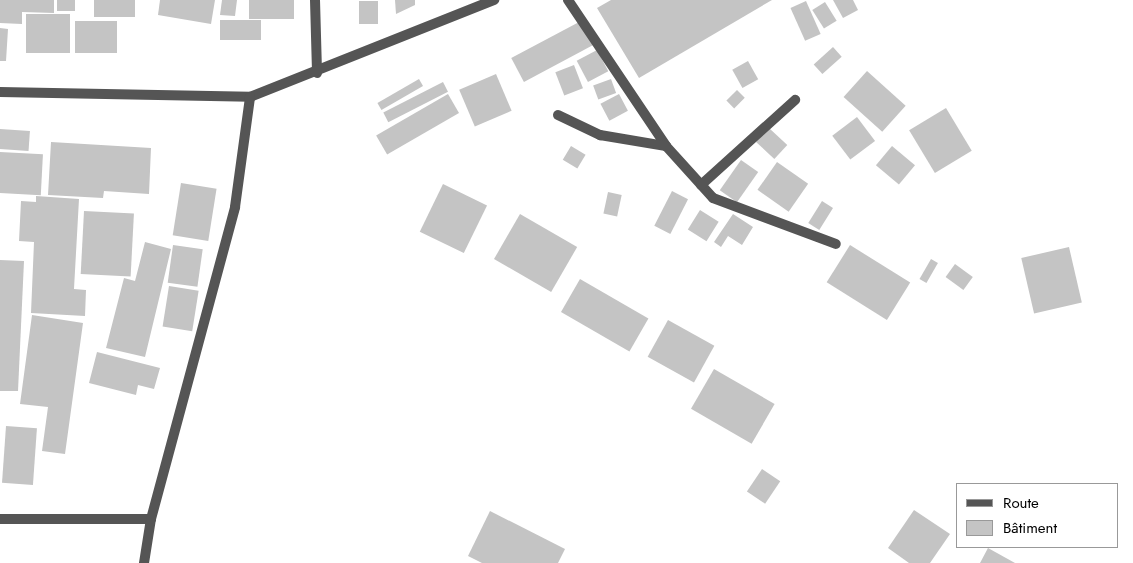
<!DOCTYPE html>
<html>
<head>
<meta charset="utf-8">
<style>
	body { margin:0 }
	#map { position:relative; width:1133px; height:563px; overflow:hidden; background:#fff; font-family:Jost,sans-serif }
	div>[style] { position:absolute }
	.building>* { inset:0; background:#c4c4c4; transform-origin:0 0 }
	.minor>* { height:10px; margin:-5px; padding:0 5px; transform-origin:5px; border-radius:5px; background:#555 }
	span { translate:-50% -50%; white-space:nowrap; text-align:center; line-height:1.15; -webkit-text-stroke:4px #fff; paint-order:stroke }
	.legend { position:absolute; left:956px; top:483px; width:162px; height:65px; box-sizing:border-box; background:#fff; border:1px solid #999; margin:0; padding:6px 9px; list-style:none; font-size:15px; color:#000 }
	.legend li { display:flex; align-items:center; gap:10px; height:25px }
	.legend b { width:25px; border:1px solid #999 }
</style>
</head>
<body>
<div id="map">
	<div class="building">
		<i style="clip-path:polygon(0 0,54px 0,54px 13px,22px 12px,22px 24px,0 23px)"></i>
		<i style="left:57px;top:0;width:18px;height:11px"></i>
		<i style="left:94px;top:0;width:41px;height:17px"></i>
		<i style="clip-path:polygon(160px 0,215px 0,211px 24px,158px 15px)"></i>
		<i style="clip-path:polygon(222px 0,237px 0,235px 16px,220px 15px)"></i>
		<i style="left:249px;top:0;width:45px;height:19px"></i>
		<i style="clip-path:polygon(395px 0,415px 0,415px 5px,396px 14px)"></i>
		<i style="clip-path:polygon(611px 0,772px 0,639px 78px,597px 8px)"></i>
		<i style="clip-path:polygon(833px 0,853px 0,858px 10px,843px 18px)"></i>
		<i style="left:359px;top:1px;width:19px;height:23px"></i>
		<i style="left:806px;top:1px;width:36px;height:17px;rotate:66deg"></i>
		<i style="left:825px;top:2px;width:22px;height:15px;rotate:58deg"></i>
		<i style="left:26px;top:14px;width:44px;height:39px"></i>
		<i style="left:220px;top:20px;width:41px;height:20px"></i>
		<i style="left:75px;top:21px;width:42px;height:32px"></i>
		<i style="left:581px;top:21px;width:27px;height:79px;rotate:62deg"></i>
		<i style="clip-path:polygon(0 28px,8px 29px,6px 61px,0 61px)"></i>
		<i style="left:833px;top:47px;width:13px;height:26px;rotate:48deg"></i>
		<i style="left:597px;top:50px;width:24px;height:23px;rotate:62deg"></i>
		<i style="left:748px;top:61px;width:21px;height:18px;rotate:61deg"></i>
		<i style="left:574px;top:65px;width:25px;height:20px;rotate:69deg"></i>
		<i style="left:867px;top:71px;width:52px;height:35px;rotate:42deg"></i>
		<i style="left:496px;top:74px;width:40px;height:40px;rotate:67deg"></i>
		<i style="left:419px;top:79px;width:8px;height:48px;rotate:60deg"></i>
		<i style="left:611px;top:79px;width:15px;height:19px;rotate:70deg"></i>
		<i style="left:443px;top:82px;width:11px;height:67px;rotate:63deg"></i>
		<i style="left:737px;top:90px;width:11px;height:15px;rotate:45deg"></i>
		<i style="left:448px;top:94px;width:22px;height:83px;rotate:60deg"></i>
		<i style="left:619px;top:94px;width:19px;height:21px;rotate:62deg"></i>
		<i style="left:946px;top:108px;width:50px;height:43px;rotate:59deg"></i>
		<i style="left:857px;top:117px;width:30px;height:31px;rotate:53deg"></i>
		<i style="left:769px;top:128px;width:25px;height:19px;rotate:43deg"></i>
		<i style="left:0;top:129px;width:30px;height:20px;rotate:4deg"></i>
		<i style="clip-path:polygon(51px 142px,151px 148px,149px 194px,104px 191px,103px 198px,48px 195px)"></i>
		<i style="left:571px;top:146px;width:17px;height:16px;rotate:31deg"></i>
		<i style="left:892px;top:146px;width:30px;height:25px;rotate:40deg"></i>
		<i style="left:0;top:152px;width:43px;height:41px;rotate:3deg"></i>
		<i style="left:741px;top:160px;width:21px;height:37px;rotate:35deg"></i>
		<i style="left:777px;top:162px;width:38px;height:34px;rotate:35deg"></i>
		<i style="left:181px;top:183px;width:36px;height:53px;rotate:9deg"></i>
		<i style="left:443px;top:184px;width:49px;height:53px;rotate:26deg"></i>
		<i style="left:672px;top:191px;width:18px;height:39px;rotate:27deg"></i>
		<i style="left:608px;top:192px;width:14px;height:22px;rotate:12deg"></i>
		<i style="clip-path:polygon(36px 196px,79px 199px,74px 289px,86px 290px,85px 316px,31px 313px,34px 242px,19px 241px,21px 201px,36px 202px)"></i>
		<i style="left:822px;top:201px;width:13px;height:26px;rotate:32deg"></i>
		<i style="left:700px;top:210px;width:22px;height:23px;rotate:32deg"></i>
		<i style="left:84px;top:211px;width:50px;height:63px;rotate:3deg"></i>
		<i style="left:520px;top:214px;width:66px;height:52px;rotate:30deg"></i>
		<i style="clip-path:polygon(733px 214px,753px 227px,742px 245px,728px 236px,721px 247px,714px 242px)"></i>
		<i style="clip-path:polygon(145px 242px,171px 249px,145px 357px,106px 348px,124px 278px,135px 281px)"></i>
		<i style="left:173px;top:245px;width:30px;height:38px;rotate:8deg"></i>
		<i style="left:850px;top:245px;width:71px;height:44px;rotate:32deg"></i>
		<i style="left:1069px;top:247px;width:57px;height:49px;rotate:77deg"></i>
		<i style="left:931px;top:259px;width:8px;height:23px;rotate:30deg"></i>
		<i style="clip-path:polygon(0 260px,24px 261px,18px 391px,0 391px)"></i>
		<i style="left:955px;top:264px;width:22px;height:16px;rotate:36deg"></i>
		<i style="left:580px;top:279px;width:79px;height:38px;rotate:30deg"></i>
		<i style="left:169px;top:286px;width:30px;height:41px;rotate:9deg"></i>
		<i style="clip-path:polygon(32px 315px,83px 323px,65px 454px,42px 451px,48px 407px,20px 404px)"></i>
		<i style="left:668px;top:320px;width:53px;height:42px;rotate:29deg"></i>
		<i style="clip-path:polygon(97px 352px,160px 368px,154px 389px,138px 385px,136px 395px,89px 383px)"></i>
		<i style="left:714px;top:369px;width:70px;height:46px;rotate:30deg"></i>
		<i style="left:6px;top:426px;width:31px;height:57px;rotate:4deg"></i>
		<i style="left:762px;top:469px;width:22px;height:27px;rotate:34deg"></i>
		<i style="clip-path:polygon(914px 510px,950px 534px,930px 563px,909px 563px,888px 548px)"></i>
		<i style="clip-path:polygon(490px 511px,565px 549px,558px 563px,482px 563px,468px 556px)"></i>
		<i style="clip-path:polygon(988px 548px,1015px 563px,980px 563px)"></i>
	</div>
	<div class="minor">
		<i style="left:315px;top:0;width:73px;rotate:88.4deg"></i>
		<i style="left:568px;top:0;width:176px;rotate:56.1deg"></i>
		<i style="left:666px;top:146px;width:70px;rotate:47.9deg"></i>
		<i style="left:713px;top:198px;width:131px;rotate:20.5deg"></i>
		<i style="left:0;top:92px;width:250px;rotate:1.1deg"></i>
		<i style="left:250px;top:97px;width:263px;rotate:-21.7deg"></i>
		<i style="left:558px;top:115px;width:47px;rotate:25.5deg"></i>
		<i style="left:600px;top:135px;width:67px;rotate:9.5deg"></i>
		<i style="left:701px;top:185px;width:127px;rotate:-42.1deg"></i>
		<i style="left:0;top:519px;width:151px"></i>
		<i style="left:144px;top:563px;width:45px;rotate:-81deg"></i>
		<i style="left:151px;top:519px;width:323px;rotate:-74.9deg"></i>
		<i style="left:235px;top:207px;width:111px;rotate:-82.2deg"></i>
	</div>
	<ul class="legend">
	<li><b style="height:6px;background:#555"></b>Route</li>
	<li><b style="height:14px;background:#c4c4c4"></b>Bâtiment</li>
	</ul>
</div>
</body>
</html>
